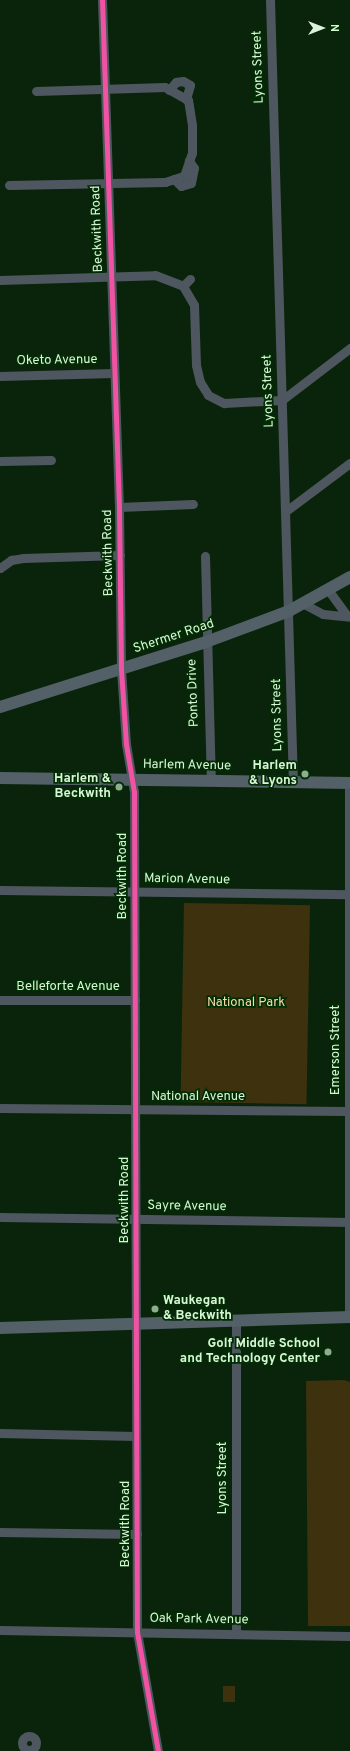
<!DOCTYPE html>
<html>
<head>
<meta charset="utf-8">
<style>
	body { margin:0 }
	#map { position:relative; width:350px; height:1751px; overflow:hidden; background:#0a240c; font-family:Overpass,sans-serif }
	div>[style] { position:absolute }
	.green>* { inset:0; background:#3d320d; transform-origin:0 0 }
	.minor>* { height:9px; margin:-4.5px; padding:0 4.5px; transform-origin:4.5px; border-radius:4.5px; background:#4e575f }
	.minor>.ring { margin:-4.5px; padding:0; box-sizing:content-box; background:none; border:9px solid #4e575f; border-radius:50% }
	.major>* { height:12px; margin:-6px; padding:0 6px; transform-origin:6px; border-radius:6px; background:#536068 }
	.cycleway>* { height:5px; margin:-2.5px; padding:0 2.5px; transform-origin:2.5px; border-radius:2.5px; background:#f153a3 }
	.dots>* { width:11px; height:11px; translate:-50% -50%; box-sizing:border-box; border:2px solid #002e02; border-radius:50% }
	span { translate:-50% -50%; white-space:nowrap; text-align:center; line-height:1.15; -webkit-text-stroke:3.5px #002e02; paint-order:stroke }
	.street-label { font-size:13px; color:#daf3d9 }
	.poi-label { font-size:13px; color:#daf3d9; font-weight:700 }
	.right { translate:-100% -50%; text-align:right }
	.left { translate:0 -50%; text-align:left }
	.park-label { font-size:13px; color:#f8ddab }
	.north { position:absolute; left:302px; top:8px; width:40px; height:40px; -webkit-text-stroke:3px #002e02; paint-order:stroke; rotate:90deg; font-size:11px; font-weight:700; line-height:16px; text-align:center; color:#daf3d9 }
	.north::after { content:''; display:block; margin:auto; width:14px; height:18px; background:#daf3d9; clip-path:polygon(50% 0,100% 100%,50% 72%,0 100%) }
</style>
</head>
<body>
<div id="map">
	<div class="green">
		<i style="left:184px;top:903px;width:126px;height:199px;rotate:1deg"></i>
		<i style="clip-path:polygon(344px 1380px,350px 1382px,350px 1626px,308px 1626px,306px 1381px)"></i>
		<i style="left:223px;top:1686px;width:12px;height:16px"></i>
	</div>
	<div class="minor">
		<i style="left:102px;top:0;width:507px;rotate:88.08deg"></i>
		<i style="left:119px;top:507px;width:162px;rotate:89.3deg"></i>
		<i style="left:121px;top:669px;width:75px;rotate:86.2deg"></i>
		<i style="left:126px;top:744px;width:49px;rotate:80.5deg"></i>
		<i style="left:134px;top:792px;width:840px;rotate:89.8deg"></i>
		<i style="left:137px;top:1632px;width:121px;rotate:80deg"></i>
		<i style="left:270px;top:0;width:782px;rotate:88.32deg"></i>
		<i style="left:169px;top:90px;width:11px;rotate:-49deg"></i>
		<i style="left:176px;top:82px;width:7px;rotate:-8deg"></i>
		<i style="left:183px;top:81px;width:8px;rotate:30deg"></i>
		<i style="left:190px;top:85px;width:15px;rotate:106deg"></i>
		<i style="left:174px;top:179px;width:10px;rotate:45deg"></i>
		<i style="left:181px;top:186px;width:10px;rotate:-17deg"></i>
		<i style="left:191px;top:183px;width:15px;rotate:-79deg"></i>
		<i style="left:194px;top:168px;width:9px;rotate:-126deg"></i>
		<i style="left:9px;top:185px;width:156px;rotate:-1.1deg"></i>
		<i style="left:165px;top:182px;width:20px;rotate:-18deg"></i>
		<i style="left:184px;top:176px;width:24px;rotate:-71deg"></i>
		<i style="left:192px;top:153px;width:28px;rotate:-90deg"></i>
		<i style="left:192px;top:125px;width:25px;rotate:-99deg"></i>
		<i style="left:188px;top:100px;width:26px;rotate:-151deg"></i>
		<i style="left:165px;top:87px;width:129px;rotate:178.2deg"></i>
		<i style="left:0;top:280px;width:155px;rotate:-1.8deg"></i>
		<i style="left:155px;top:275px;width:30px;rotate:21deg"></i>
		<i style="left:183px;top:286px;width:22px;rotate:60deg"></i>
		<i style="left:194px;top:305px;width:60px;rotate:88.1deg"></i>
		<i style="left:196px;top:365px;width:17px;rotate:77deg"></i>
		<i style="left:200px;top:382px;width:15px;rotate:58deg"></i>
		<i style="left:208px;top:395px;width:18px;rotate:27deg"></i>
		<i style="left:224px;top:403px;width:58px;rotate:-3deg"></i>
		<i style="left:282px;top:400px;width:86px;rotate:-37.4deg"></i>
		<i style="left:183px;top:286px;width:10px;rotate:-45deg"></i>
		<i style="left:0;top:376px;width:114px;rotate:-1.5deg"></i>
		<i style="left:0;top:461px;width:51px;rotate:-1.1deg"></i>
		<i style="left:119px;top:507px;width:74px;rotate:-2.3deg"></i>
		<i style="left:286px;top:511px;width:80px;rotate:-36.9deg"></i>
		<i style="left:205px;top:556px;width:225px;rotate:88.5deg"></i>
		<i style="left:0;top:568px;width:14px;rotate:-36deg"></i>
		<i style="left:11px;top:560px;width:12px;rotate:-9deg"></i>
		<i style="left:23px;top:558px;width:97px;rotate:-1.8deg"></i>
		<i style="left:329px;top:591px;width:31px;rotate:54deg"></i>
		<i style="left:304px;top:604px;width:21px;rotate:28deg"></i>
		<i style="left:323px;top:614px;width:27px;rotate:6deg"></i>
		<i style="left:349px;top:783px;width:534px;rotate:90deg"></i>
		<i style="left:0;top:890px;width:350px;rotate:0.7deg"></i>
		<i style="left:0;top:1000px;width:135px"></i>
		<i style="left:0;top:1108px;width:349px;rotate:0.5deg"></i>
		<i style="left:0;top:1217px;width:350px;rotate:0.8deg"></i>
		<i style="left:236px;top:1321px;width:313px;rotate:90deg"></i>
		<i style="left:0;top:1433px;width:136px;rotate:1.3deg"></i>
		<i style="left:0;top:1532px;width:137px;rotate:0.8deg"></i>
		<i style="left:0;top:1630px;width:350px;rotate:1deg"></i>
		<i class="ring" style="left:22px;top:1736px;width:5px;height:5px"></i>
	</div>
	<div class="major">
		<i style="left:0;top:707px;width:216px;rotate:-17.5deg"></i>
		<i style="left:206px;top:642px;width:89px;rotate:-20.5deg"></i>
		<i style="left:289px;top:611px;width:70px;rotate:-29.1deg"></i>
		<i style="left:0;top:778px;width:350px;rotate:0.8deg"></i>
		<i style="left:0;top:1328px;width:350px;rotate:-1.8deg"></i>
	</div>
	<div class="cycleway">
		<i style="left:102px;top:0;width:507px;rotate:88.08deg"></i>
		<i style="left:119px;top:507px;width:162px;rotate:89.3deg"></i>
		<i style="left:121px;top:669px;width:75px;rotate:86.2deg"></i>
		<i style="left:126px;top:744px;width:49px;rotate:80.5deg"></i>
		<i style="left:134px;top:792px;width:840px;rotate:89.8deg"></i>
		<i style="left:137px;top:1632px;width:121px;rotate:80deg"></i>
	</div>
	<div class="dots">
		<i style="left:305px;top:774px;background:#91ab91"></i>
		<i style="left:119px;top:787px;background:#91ab91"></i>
		<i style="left:155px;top:1309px;background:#91ab91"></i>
		<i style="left:328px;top:1352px;background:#91ab91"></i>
	</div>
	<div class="street-label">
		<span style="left:259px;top:67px;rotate:-92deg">Lyons Street</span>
		<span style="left:98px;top:229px;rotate:-92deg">Beckwith Road</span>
		<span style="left:57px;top:361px;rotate:-1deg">Oketo Avenue</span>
		<span style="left:269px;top:391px;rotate:-92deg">Lyons Street</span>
		<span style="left:109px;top:553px;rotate:-91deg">Beckwith Road</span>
		<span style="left:174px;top:637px;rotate:-18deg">Shermer Road</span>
		<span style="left:194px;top:693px;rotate:-92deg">Ponto Drive</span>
		<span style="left:278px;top:715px;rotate:-91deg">Lyons Street</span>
		<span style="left:187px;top:766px;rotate:1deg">Harlem Avenue</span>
		<span style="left:123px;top:876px;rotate:-90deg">Beckwith Road</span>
		<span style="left:187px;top:880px;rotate:1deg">Marion Avenue</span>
		<span style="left:68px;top:987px">Belleforte Avenue</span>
		<span style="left:336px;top:1050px;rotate:-90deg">Emerson Street</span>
		<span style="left:198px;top:1097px">National Avenue</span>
		<span style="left:125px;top:1200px;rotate:-90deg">Beckwith Road</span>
		<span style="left:187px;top:1207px;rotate:1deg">Sayre Avenue</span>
		<span style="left:223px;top:1478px;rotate:-90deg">Lyons Street</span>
		<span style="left:126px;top:1524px;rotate:-90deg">Beckwith Road</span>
		<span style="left:199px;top:1620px;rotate:1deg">Oak Park Avenue</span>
	</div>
	<div class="poi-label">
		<span class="right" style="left:297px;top:774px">Harlem<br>&amp; Lyons</span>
		<span class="right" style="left:111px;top:787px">Harlem &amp;<br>Beckwith</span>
		<span class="left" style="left:163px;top:1309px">Waukegan<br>&amp; Beckwith</span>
		<span class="right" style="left:320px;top:1352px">Golf Middle School<br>and Technology Center</span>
	</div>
	<div class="park-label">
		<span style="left:246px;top:1003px">National Park</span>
	</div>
	<div class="north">N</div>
</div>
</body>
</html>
